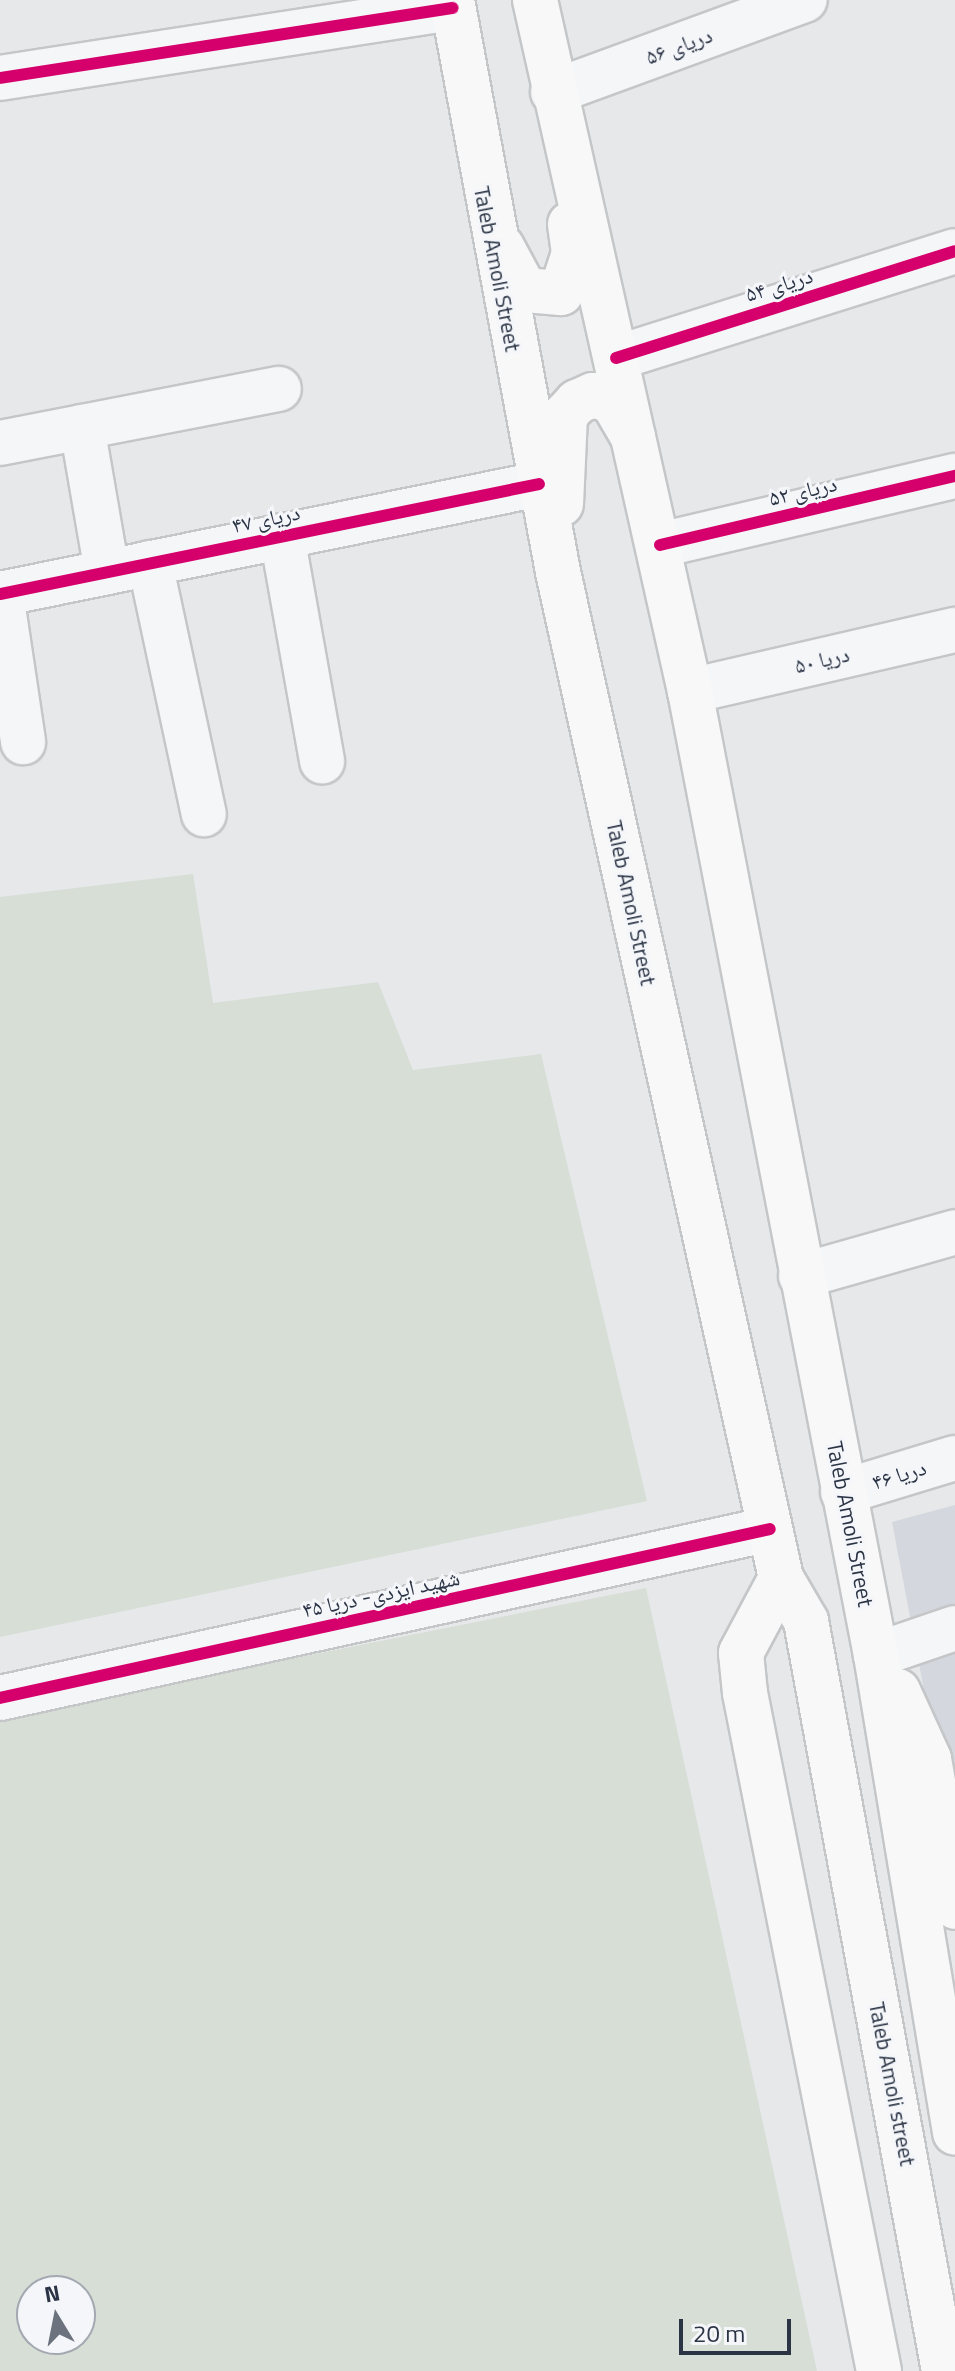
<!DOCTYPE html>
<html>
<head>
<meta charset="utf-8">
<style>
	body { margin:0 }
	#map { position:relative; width:955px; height:2371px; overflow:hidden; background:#e6e8ea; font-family:"Titillium Web","Noto Naskh Arabic",sans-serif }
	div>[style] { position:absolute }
	.built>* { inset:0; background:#d4d7dd }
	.green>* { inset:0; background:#d6ded6 }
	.roads { filter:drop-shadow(2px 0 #c4c6c8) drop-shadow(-2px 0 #c4c6c8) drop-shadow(0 2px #c4c6c8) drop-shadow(0 -2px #c4c6c8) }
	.minor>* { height:44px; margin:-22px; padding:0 22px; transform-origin:22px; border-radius:22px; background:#f5f6f7 }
	.major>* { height:44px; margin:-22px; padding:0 22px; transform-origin:22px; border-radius:22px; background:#f8f8f8 }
	.cycleway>* { height:12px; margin:-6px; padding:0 6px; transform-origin:6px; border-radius:6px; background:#d6006c }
	span { translate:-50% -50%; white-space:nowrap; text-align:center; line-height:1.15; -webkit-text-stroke:6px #f4f6f9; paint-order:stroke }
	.street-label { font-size:22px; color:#2b3445 }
	.north { position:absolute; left:16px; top:2275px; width:80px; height:80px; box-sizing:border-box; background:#f4f6f9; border:2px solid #a4a8b1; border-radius:50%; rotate:350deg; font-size:22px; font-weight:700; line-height:32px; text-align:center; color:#2b3445 }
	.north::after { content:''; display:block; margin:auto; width:28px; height:36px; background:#6c737f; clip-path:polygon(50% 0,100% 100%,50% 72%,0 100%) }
	.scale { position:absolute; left:679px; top:2319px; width:112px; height:36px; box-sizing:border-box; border:4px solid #2b3445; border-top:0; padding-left:10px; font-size:24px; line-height:28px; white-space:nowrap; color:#2b3445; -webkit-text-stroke:6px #f4f6f9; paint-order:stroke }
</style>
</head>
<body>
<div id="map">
	<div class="built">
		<i style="clip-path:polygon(955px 1505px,955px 1853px,892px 1522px)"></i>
	</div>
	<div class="green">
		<i style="clip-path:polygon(193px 874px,213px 1003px,378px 982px,413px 1070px,541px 1054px,647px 1501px,0 1637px,0 897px)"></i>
		<i style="clip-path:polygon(evenodd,646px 1588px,817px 2371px,0 2371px,0 1717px,646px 1588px,32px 2291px,80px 2291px,80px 2339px,32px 2339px,32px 2291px)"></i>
	</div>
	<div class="roads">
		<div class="minor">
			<i style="left:0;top:78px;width:458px;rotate:-8.8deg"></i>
			<i style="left:553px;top:92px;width:268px;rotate:-20.1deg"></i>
			<i style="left:616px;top:358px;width:355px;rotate:-17.5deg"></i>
			<i style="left:82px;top:427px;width:147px;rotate:80.2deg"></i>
			<i style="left:0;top:443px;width:284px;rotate:-11deg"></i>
			<i style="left:282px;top:536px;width:229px;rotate:79.9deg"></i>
			<i style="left:660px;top:545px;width:303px;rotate:-13.2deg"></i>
			<i style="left:150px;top:563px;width:257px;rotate:77.9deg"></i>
			<i style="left:0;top:594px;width:550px;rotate:-11.53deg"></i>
			<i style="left:1px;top:594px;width:150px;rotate:81.5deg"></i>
			<i style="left:690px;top:691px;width:272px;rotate:-13deg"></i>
			<i style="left:801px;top:1276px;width:160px;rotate:-15.9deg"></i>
			<i style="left:843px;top:1492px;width:117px;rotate:-16.9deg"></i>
			<i style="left:876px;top:1655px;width:83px;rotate:-18.9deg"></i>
			<i style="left:0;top:1698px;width:788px;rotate:-12.38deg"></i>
		</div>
		<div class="major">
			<i style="left:452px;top:0;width:582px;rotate:79.5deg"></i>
			<i style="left:558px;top:572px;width:1030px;rotate:77.5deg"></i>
			<i style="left:781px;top:1578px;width:50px;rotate:59.8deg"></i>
			<i style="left:806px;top:1621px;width:763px;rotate:79.57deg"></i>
			<i style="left:535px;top:0;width:708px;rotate:77.36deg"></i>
			<i style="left:690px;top:691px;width:982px;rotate:79.08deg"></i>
			<i style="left:876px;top:1655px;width:484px;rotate:80.6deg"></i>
			<i style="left:502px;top:247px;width:49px;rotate:61.9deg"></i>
			<i style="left:525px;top:290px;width:36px;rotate:5deg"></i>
			<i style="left:561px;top:293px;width:42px;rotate:-72deg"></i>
			<i style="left:574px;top:253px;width:29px;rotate:-98deg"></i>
			<i style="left:561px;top:504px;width:89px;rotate:-87.4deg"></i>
			<i style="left:565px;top:415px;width:18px;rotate:-47deg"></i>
			<i style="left:577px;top:402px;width:17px;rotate:-24deg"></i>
			<i style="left:593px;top:395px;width:20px;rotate:18deg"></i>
			<i style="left:612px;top:401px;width:42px;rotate:59.7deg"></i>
			<i style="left:781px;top:1578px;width:85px;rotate:118.1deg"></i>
			<i style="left:741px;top:1653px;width:40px;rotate:84.3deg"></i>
			<i style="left:745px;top:1693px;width:691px;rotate:78.82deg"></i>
			<i style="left:898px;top:1691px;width:75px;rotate:65.5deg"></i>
			<i style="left:929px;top:1759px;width:150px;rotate:80deg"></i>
		</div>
	</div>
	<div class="cycleway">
		<i style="left:0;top:78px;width:458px;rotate:-8.8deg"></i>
		<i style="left:616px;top:358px;width:355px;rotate:-17.5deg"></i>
		<i style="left:660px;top:545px;width:303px;rotate:-13.2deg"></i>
		<i style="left:0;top:594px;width:550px;rotate:-11.53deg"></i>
		<i style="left:0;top:1698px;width:788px;rotate:-12.38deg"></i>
	</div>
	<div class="street-label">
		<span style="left:679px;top:46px;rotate:-20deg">دریای ۵۶</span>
		<span style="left:497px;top:269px;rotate:79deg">Taleb Amoli Street</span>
		<span style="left:779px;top:285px;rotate:-17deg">دریای ۵۴</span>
		<span style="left:803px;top:491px;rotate:-13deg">دریای ۵۲</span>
		<span style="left:266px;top:519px;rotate:-12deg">دریای ۴۷</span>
		<span style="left:822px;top:660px;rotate:-13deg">دریا ۵۰</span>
		<span style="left:631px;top:903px;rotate:78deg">Taleb Amoli Street</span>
		<span style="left:899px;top:1475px;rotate:-17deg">دریا ۴۶</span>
		<span style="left:850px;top:1524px;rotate:79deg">Taleb Amoli Street</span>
		<span style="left:381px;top:1594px;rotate:-12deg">شهید ایزدی- دریا ۴۵</span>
		<span style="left:892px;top:2084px;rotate:79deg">Taleb Amoli street</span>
	</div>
	<div class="north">N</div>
	<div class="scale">20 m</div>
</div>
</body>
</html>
